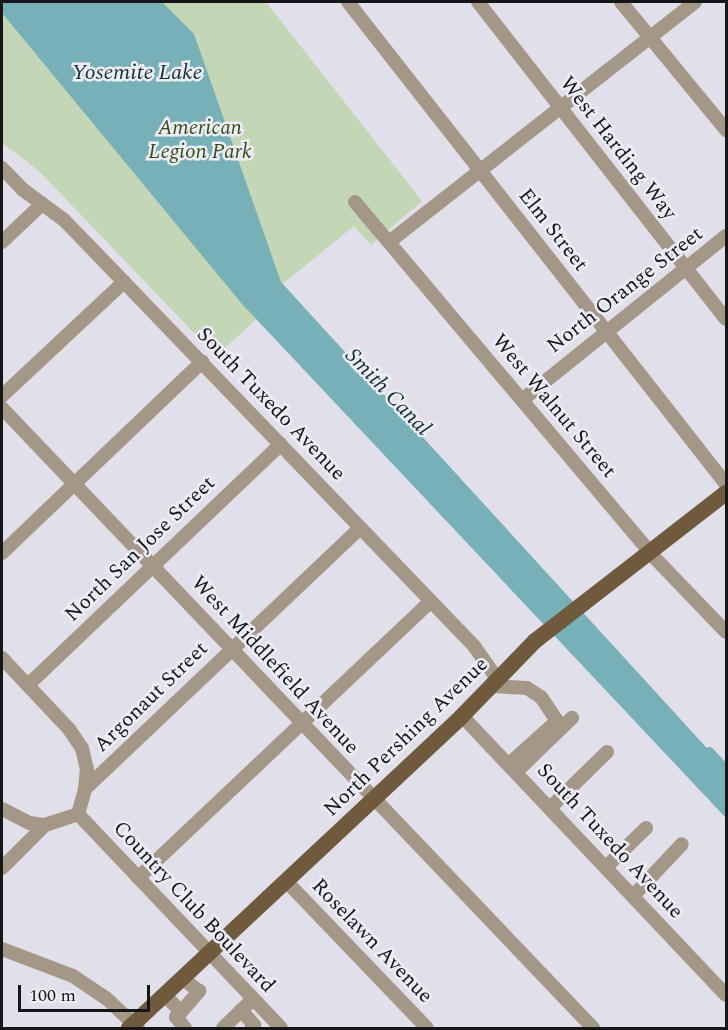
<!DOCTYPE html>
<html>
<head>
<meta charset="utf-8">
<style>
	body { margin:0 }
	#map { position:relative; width:728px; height:1030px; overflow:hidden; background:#e0dfea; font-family:Spectral,serif }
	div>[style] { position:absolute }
	.green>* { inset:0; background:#c3d7b6 }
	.water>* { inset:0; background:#77b0b6 }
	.canal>* { height:9px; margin:-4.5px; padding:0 4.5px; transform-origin:4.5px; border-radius:4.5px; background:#77b0b6 }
	.minor>* { height:14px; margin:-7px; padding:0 7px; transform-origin:7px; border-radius:7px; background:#a39787 }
	.major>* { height:16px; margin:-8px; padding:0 8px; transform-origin:8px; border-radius:8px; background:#6f5a3e }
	span { translate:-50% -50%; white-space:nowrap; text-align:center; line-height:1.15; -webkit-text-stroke:5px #ededf7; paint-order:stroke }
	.park-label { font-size:21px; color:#324f17; font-style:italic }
	.street-label { font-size:21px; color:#161619 }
	.water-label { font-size:22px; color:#133134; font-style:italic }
	.frame { position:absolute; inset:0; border:3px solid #161619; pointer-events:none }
	.scale { position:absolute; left:18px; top:985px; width:132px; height:27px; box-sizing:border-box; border:3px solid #161619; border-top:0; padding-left:8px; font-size:18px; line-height:21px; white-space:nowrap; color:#161619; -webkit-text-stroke:4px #ededf7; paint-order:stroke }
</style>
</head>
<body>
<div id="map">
	<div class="green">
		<i style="clip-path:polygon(2px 2px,266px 2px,422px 201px,371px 245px,354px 226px,279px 287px,263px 313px,216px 356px,38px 170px,2px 143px)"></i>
	</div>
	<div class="water">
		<i style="clip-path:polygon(2px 2px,162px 2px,194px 34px,281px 282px,726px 769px,726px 818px,242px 304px,2px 13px)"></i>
	</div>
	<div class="canal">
		<i style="left:709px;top:751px;width:25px;rotate:47deg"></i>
	</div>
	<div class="minor">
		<i style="left:348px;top:2px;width:613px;rotate:51.9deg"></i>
		<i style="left:478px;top:2px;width:402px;rotate:52deg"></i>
		<i style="left:621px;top:2px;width:166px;rotate:50.6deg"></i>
		<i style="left:2px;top:168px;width:29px;rotate:46deg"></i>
		<i style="left:22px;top:189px;width:52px;rotate:36.4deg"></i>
		<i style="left:64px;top:220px;width:86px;rotate:45.9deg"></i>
		<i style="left:124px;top:282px;width:505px;rotate:46.12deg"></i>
		<i style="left:474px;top:646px;width:42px;rotate:54.8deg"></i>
		<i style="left:355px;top:202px;width:460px;rotate:49.9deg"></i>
		<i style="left:651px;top:554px;width:108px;rotate:46.1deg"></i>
		<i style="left:2px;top:242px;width:55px;rotate:-43.5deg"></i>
		<i style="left:389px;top:242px;width:389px;rotate:-38.1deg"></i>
		<i style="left:2px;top:396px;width:167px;rotate:-43.1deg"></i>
		<i style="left:522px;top:400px;width:262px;rotate:-38.8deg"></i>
		<i style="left:2px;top:408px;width:857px;rotate:46.37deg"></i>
		<i style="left:2px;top:553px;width:277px;rotate:-43.7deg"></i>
		<i style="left:2px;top:658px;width:98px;rotate:46.7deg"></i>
		<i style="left:69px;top:729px;width:23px;rotate:56deg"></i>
		<i style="left:82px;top:748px;width:22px;rotate:77deg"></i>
		<i style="left:87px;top:769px;width:20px;rotate:96deg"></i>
		<i style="left:28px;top:685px;width:349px;rotate:-43.6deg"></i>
		<i style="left:491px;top:686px;width:36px;rotate:3deg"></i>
		<i style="left:527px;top:688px;width:17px;rotate:33deg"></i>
		<i style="left:541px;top:697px;width:29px;rotate:56deg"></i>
		<i style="left:557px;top:721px;width:64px;rotate:138.1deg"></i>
		<i style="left:462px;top:716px;width:384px;rotate:46.6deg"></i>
		<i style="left:516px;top:772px;width:78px;rotate:-44deg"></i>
		<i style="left:550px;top:808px;width:80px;rotate:-44.5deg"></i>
		<i style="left:2px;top:809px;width:31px;rotate:27deg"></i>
		<i style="left:30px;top:823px;width:15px;rotate:8deg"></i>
		<i style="left:78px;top:814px;width:295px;rotate:46.5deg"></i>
		<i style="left:606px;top:867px;width:56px;rotate:-44.3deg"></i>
		<i style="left:2px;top:868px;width:61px;rotate:-45deg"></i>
		<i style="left:45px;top:825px;width:35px;rotate:-18deg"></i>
		<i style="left:78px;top:814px;width:26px;rotate:-74deg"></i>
		<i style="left:85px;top:789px;width:379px;rotate:-43.5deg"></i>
		<i style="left:138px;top:878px;width:402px;rotate:-43.4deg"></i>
		<i style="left:287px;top:882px;width:202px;rotate:46.2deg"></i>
		<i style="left:633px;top:896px;width:71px;rotate:-46.7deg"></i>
		<i style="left:2px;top:949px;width:76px;rotate:20.8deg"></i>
		<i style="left:73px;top:976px;width:40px;rotate:34deg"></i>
		<i style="left:106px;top:998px;width:44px;rotate:43.2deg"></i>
		<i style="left:165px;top:995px;width:23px;rotate:47deg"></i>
		<i style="left:181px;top:1012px;width:7px;rotate:135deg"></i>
		<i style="left:176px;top:1017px;width:14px;rotate:51deg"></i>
		<i style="left:241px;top:1010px;width:20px;rotate:49deg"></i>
		<i style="left:254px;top:1025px;width:4px;rotate:124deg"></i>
		<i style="left:181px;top:1012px;width:28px;rotate:-49deg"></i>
		<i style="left:199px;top:991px;width:21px;rotate:-143deg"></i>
		<i style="left:223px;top:1028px;width:42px;rotate:-44deg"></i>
	</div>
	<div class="major">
		<i style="left:129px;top:1028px;width:456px;rotate:-43.1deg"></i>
		<i style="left:462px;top:716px;width:105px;rotate:-45.8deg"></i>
		<i style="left:535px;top:641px;width:242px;rotate:-37.8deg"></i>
	</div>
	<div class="park-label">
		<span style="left:200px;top:140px">American<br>Legion Park</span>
	</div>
	<div class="street-label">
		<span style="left:618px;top:148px;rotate:52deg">West Harding Way</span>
		<span style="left:553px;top:230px;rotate:52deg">Elm Street</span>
		<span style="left:625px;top:290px;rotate:-38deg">North Orange Street</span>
		<span style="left:271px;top:404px;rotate:46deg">South Tuxedo Avenue</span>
		<span style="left:554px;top:406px;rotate:50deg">West Walnut Street</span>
		<span style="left:140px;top:549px;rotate:-44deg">North San Jose Street</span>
		<span style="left:275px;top:665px;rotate:47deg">West Middlefield Avenue</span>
		<span style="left:151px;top:697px;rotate:-44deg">Argonaut Street</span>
		<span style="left:406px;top:737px;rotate:-44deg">North Pershing Avenue</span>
		<span style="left:610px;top:841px;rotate:47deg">South Tuxedo Avenue</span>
		<span style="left:194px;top:907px;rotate:47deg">Country Club Boulevard</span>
		<span style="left:372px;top:941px;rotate:46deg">Roselawn Avenue</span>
	</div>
	<div class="water-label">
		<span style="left:137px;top:73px">Yosemite Lake</span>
		<span style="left:388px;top:392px;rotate:46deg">Smith Canal</span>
	</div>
	<div class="frame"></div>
	<div class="scale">100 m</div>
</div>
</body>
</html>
